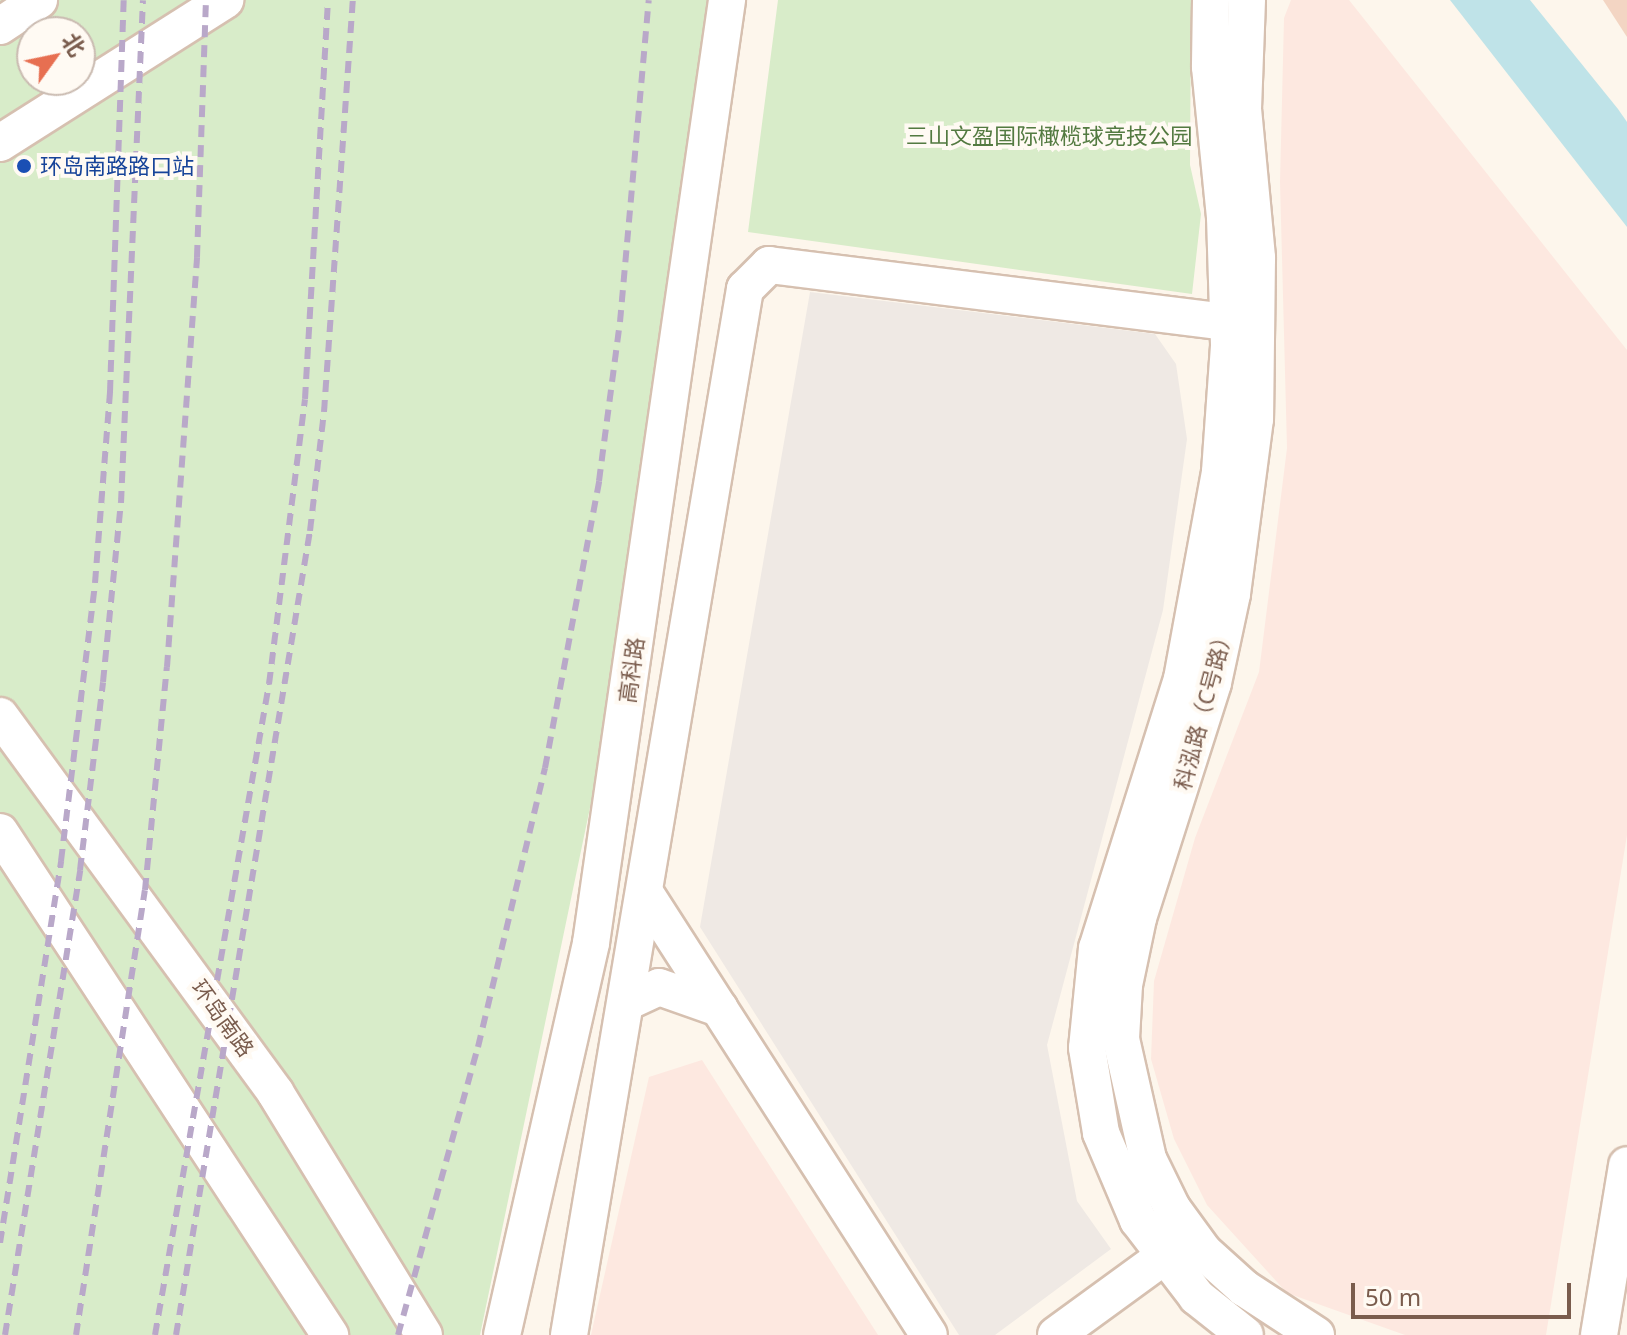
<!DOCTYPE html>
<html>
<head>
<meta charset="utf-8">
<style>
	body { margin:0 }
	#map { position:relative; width:1627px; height:1335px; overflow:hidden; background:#fdf6ec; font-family:"Noto Sans","Noto Sans SC",sans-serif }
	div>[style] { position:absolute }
	.commercial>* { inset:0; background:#fde8e0 }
	.industrial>* { inset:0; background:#efe9e4 }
	.green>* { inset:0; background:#d8ecc9 }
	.water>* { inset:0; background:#bfe3e8 }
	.building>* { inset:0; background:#f3d5c3 }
	.roads { filter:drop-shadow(2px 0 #d6c0b0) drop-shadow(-2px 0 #d6c0b0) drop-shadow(0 2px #d6c0b0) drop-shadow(0 -2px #d6c0b0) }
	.secondary>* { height:36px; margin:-18px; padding:0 18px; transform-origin:18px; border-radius:18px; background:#fff }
	.rail>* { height:6px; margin-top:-3px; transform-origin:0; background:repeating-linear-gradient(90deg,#b9a8c9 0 12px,transparent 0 20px) }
	.dots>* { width:22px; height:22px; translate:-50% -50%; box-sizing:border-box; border:4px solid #fffaf3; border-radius:50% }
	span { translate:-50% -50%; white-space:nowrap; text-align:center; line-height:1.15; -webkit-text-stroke:8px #fffaf3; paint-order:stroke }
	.park-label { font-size:22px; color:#537a41 }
	.transit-label { font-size:22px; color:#164399 }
	.left { translate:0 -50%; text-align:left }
	.street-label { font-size:22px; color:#7a5c4d }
	.north { position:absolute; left:16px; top:16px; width:80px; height:80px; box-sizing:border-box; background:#fffaf3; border:2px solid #cabbb1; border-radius:50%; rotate:57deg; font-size:22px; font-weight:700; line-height:32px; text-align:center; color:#7a5c4d }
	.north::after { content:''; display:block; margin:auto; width:28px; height:36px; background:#e76f51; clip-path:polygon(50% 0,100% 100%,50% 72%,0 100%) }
	.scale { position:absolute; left:1351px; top:1283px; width:220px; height:36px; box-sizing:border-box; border:4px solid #7a5c4d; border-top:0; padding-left:10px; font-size:24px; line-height:28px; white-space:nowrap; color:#7a5c4d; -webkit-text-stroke:6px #fffaf3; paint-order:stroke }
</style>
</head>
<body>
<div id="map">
	<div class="commercial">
		<i style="clip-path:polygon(1291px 0,1349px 0,1627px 350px,1627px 835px,1546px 1335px,1405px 1335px,1287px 1293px,1207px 1205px,1174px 1139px,1151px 1059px,1154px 981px,1195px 838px,1259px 672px,1287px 448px,1280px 182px,1284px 18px)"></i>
		<i style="clip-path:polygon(702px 1060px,878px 1335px,591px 1335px,649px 1077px)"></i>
	</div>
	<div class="industrial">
		<i style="clip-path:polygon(810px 292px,1155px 334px,1176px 364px,1187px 439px,1163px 610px,1047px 1045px,1077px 1201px,1111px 1249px,995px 1335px,959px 1335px,700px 927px)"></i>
	</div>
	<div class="green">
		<i style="clip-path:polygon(evenodd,0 0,709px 0,645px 544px,480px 1335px,0 1335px,0 0,32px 32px,80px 32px,80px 80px,32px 80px,32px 32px)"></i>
		<i style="clip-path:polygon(778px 0,1191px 0,1190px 165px,1201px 214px,1192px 294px,748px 232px)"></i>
	</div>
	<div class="water">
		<i style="clip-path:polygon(1450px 0,1530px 0,1618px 109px,1627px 122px,1627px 227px)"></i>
	</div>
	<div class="building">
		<i style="clip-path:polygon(1603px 0,1627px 0,1627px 37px)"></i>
	</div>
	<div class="roads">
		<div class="secondary">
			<i style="left:1211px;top:0;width:67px;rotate:90.9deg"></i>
			<i style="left:1210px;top:67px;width:151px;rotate:84.3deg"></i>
			<i style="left:1225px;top:217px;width:129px;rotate:88.2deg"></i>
			<i style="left:1229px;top:346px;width:126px;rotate:94.1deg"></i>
			<i style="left:1220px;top:472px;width:210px;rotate:100.4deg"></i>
			<i style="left:1182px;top:679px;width:282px;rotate:107.5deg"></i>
			<i style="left:1097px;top:948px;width:100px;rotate:95.7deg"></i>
			<i style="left:1087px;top:1048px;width:86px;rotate:80.6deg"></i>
			<i style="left:1101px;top:1133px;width:95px;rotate:67deg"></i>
			<i style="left:1138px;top:1220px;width:97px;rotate:52.5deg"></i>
			<i style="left:1197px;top:1297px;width:61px;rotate:38.4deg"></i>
			<i style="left:1247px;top:0;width:109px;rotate:92.1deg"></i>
			<i style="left:1243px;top:109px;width:150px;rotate:84.6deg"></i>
			<i style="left:1257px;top:258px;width:161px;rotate:90.7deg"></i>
			<i style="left:1255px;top:419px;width:177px;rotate:97.5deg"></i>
			<i style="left:1232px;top:594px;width:91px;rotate:102.1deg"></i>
			<i style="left:1213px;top:683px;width:247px;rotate:107.7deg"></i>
			<i style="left:1138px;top:918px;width:68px;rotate:101.8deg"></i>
			<i style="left:1124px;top:985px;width:54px;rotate:93.2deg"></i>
			<i style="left:1121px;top:1039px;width:123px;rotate:77.3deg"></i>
			<i style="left:1148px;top:1159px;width:55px;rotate:63.9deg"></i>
			<i style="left:1172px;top:1208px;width:54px;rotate:54deg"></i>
			<i style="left:1204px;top:1252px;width:54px;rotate:42deg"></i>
			<i style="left:1244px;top:1288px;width:86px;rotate:33.1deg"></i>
			<i style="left:0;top:26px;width:47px;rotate:-33.7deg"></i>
			<i style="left:0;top:143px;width:267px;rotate:-32.4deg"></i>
			<i style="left:0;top:716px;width:466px;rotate:53.8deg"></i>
			<i style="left:275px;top:1092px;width:285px;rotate:58.5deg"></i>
			<i style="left:0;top:832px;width:602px;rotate:56.73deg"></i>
			<i style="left:645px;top:893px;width:525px;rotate:57.28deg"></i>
			<i style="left:627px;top:1002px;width:35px;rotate:-25deg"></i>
			<i style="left:659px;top:987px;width:64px;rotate:19.3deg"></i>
			<i style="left:502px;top:1335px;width:402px;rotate:-77.2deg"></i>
			<i style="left:591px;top:943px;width:953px;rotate:-81.79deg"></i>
			<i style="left:569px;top:1335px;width:1061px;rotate:-80.45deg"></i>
			<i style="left:745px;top:289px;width:34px;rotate:-45deg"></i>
			<i style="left:769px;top:265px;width:464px;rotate:7.1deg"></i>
			<i style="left:1056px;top:1335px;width:155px;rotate:-36.1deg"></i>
			<i style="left:1599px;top:1335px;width:172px;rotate:-80.6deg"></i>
		</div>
	</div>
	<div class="rail">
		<i style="left:0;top:1243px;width:387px;rotate:-80.9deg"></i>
		<i style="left:61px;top:861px;width:280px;rotate:-83deg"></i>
		<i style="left:95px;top:583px;width:192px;rotate:-85.5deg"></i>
		<i style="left:110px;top:392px;width:392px;rotate:-88deg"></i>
		<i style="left:5px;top:1335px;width:471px;rotate:-80.8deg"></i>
		<i style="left:80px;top:870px;width:189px;rotate:-83deg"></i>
		<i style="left:103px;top:682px;width:180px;rotate:-84.3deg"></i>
		<i style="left:121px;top:503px;width:503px;rotate:-87.5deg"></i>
		<i style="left:76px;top:1335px;width:450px;rotate:-81.2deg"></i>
		<i style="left:145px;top:890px;width:224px;rotate:-84.4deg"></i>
		<i style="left:167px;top:667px;width:411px;rotate:-85.8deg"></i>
		<i style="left:197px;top:257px;width:257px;rotate:-88deg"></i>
		<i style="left:155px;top:1335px;width:661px;rotate:-80.07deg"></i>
		<i style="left:269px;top:684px;width:287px;rotate:-82.8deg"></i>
		<i style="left:305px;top:399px;width:400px;rotate:-86.7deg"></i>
		<i style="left:176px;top:1335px;width:815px;rotate:-80.54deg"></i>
		<i style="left:310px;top:531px;width:120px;rotate:-83.3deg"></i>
		<i style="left:324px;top:412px;width:413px;rotate:-86deg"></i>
		<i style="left:398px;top:1335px;width:299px;rotate:-74.5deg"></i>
		<i style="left:478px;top:1047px;width:287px;rotate:-76.5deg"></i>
		<i style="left:545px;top:768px;width:292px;rotate:-79.3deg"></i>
		<i style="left:599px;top:481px;width:160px;rotate:-82.5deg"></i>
		<i style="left:620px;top:322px;width:323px;rotate:-84.9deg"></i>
	</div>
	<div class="dots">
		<i style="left:24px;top:166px;background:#1a4fb4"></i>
	</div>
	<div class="park-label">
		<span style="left:1049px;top:136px">三山文盈国际橄榄球竞技公园</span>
	</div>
	<div class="transit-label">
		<span class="left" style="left:40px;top:166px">环岛南路路口站</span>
	</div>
	<div class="street-label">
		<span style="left:631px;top:670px;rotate:-82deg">高科路</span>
		<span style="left:1203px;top:708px;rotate:-75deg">科泓路（C号路）</span>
		<span style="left:223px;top:1018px;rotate:54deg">环岛南路</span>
	</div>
	<div class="north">北</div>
	<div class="scale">50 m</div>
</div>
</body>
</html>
